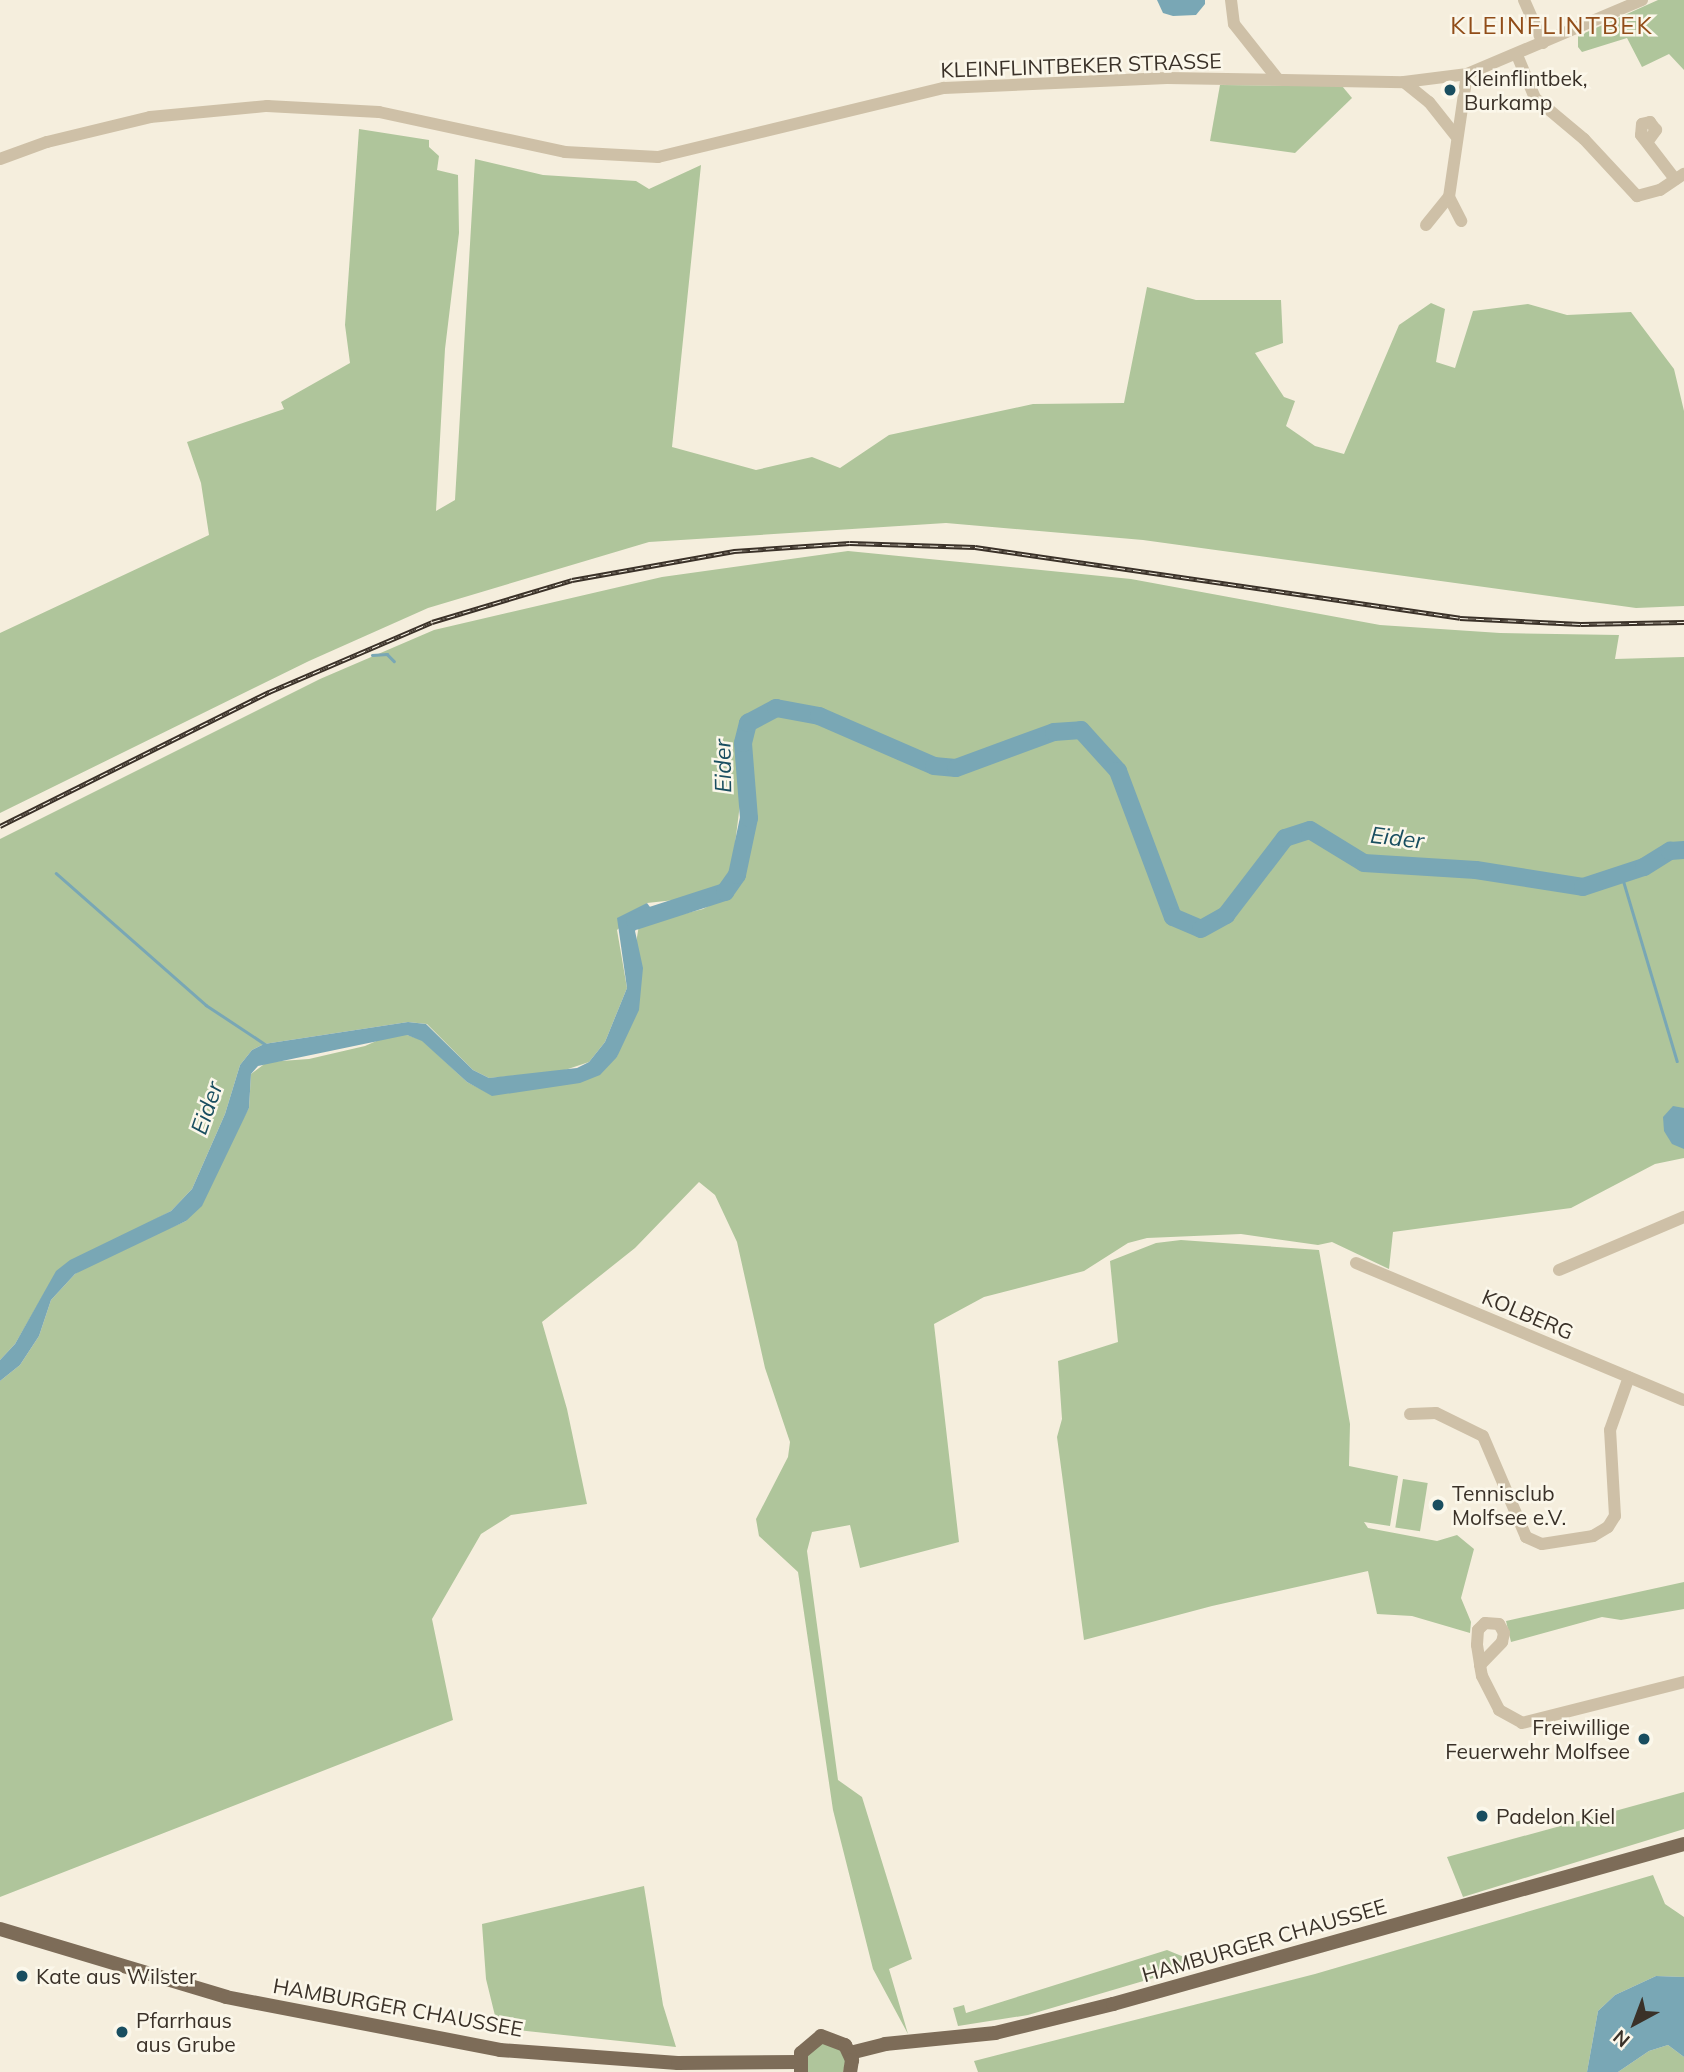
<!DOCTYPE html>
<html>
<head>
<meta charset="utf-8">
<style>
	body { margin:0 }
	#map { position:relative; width:1684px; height:2072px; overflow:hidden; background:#f5eedd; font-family:Mulish,sans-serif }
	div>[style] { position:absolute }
	.green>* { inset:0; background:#afc59b; transform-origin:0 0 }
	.water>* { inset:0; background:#79a7b5 }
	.stream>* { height:2.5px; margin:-1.25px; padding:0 1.25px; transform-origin:1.25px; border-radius:1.25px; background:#79a7b5 }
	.river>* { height:18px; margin:-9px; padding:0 9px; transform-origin:9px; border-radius:9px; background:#79a7b5 }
	.minor>* { height:12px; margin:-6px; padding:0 6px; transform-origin:6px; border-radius:6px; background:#cec0a7 }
	.major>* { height:14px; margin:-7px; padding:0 7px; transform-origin:7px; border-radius:7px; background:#7d6c58 }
	.rail>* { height:5px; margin-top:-2.5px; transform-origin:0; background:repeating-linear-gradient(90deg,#fbf7ea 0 8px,#3a3128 0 16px); box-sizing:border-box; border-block:2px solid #3a3128 }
	.dots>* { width:19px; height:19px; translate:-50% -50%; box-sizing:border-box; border:4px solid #fbf7ea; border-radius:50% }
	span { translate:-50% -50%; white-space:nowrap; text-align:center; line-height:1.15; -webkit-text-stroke:5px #fbf7ea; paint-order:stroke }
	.street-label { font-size:21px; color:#3a3128 }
	.poi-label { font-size:21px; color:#3a3128 }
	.left { translate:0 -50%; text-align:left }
	.right { translate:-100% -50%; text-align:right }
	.water-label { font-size:23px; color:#194e60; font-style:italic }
	.quarter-label { font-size:24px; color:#914d19; letter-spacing:2px }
	.north { position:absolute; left:1600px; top:1988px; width:70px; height:70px; -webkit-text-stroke:5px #fbf7ea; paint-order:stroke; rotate:221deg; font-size:19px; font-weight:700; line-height:28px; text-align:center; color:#3a3128 }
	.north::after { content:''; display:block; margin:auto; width:24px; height:32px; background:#3a3128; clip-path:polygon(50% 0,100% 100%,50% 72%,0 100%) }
</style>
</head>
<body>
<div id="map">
	<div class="green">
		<i style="clip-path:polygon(1658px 0,1684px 0,1684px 70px,1669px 54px,1642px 67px,1627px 38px,1582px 52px,1578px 47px,1578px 36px)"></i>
		<i style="clip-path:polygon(1220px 85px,1342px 86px,1352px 98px,1295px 153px,1210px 141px)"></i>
		<i style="clip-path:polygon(359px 129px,429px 140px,429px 147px,439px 156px,437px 170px,458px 175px,459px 233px,445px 349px,436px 511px,455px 500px,475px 159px,543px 175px,636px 181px,649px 189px,701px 165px,672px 447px,756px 470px,812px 457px,840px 468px,889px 435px,1033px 404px,1124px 403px,1147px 287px,1196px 300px,1281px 300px,1283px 343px,1255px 353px,1284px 397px,1295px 401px,1286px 426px,1315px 446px,1344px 454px,1399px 325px,1431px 303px,1445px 309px,1436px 362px,1455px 368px,1473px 311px,1528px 304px,1567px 315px,1631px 312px,1674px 369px,1684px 411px,1684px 606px,1636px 608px,1143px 540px,946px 523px,649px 542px,428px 608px,309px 661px,0 813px,0 633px,209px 535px,201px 483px,187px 442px,284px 409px,281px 402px,350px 363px,345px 325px)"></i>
		<i style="clip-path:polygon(848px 551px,1131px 579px,1380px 625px,1500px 633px,1619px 635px,1615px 659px,1684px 657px,1684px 1158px,1655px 1164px,1571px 1208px,1393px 1232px,1389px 1269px,1332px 1242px,1318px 1245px,1241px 1234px,1147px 1238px,1128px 1243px,1084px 1271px,984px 1297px,934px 1324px,959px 1542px,860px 1568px,850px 1525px,812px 1532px,807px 1551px,838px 1780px,862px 1797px,912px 1959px,889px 1969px,908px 2034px,873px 1969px,833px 1810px,798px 1572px,759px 1536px,756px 1519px,788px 1457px,790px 1442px,765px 1368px,737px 1242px,715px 1195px,699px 1182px,635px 1248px,542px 1322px,567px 1409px,587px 1504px,511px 1515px,481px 1534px,432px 1619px,453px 1720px,0 1897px,0 1381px,20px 1365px,39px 1336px,51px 1300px,75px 1274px,96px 1260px,186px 1221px,249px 1108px,251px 1074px,267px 1062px,309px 1059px,365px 1046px,390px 1035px,407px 1035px,422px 1040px,467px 1082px,492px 1095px,617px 1057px,639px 925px,703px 909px,728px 896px,738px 885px,752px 815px,747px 743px,753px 725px,751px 716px,737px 738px,740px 804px,732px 868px,717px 890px,693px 898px,647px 903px,617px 930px,627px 988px,605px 1042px,589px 1062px,559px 1072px,489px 1078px,473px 1070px,427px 1024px,408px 1022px,264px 1044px,252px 1050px,240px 1065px,225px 1114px,192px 1189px,171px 1211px,57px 1271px,15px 1344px,0 1360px,0 839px,320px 679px,434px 630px,662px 577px)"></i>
		<i style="clip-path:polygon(1181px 1240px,1319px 1250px,1350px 1424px,1349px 1466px,1398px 1476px,1390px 1526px,1364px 1522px,1368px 1528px,1437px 1541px,1457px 1535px,1474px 1549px,1461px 1598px,1471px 1622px,1470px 1633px,1412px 1616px,1377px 1614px,1368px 1571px,1212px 1606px,1084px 1640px,1057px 1437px,1062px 1419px,1058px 1361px,1118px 1342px,1110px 1261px,1156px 1243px)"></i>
		<i style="left:1403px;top:1479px;width:25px;height:49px;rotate:9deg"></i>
		<i style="clip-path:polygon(1684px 1582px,1684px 1609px,1621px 1620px,1602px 1617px,1511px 1642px,1506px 1621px)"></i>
		<i style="clip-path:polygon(1684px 1792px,1684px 1829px,1463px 1897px,1447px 1857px)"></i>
		<i style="clip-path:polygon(1653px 1875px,1665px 1904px,1684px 1917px,1684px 1977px,1656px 1976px,1615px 1995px,1598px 2011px,1587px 2072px,978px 2072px,974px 2061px,1315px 1974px)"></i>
		<i style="clip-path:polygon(644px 1886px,663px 2005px,676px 2047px,498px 2028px,486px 1979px,482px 1924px)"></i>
		<i style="clip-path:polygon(1167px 1950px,1201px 1964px,1028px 2015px,958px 2026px,953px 2008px,964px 2005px,966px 2013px)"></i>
		<i style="clip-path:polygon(823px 2041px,838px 2045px,846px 2059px,843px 2072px,808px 2072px,806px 2056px)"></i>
		<i style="clip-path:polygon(1668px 2045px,1684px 2057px,1684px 2072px,1618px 2072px,1649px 2051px)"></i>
	</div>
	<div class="water">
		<i style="clip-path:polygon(1157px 0,1205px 0,1205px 4px,1196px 15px,1173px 16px,1163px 13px)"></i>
		<i style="clip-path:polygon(647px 903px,659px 919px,639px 925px,635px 931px,643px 968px,639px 1010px,617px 1057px,600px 1075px,580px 1083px,492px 1096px,467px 1082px,422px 1041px,407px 1035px,258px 1066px,251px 1074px,249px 1108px,202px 1206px,186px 1221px,75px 1274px,51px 1300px,39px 1336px,20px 1365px,0 1381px,0 1360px,15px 1344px,56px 1271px,70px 1260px,171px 1211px,192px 1189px,225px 1114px,240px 1065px,252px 1050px,264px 1044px,408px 1022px,426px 1024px,473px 1070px,489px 1078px,577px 1068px,589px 1062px,605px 1042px,627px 988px,617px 918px)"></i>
		<i style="clip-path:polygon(1673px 1106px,1684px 1108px,1684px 1149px,1672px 1144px,1664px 1131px,1663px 1117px)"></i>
		<i style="clip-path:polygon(1656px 1976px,1684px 1977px,1684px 2057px,1668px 2045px,1649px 2051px,1618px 2072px,1587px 2072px,1598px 2011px,1615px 1995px)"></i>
	</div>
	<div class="stream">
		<i style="left:372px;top:655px;width:15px;rotate:-4deg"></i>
		<i style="left:387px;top:654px;width:10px;rotate:45deg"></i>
		<i style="left:56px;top:873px;width:200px;rotate:41.3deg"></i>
		<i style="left:206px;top:1005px;width:71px;rotate:33.5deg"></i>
		<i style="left:1622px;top:876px;width:193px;rotate:73.4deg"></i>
	</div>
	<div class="river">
		<i style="left:635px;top:921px;width:95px;rotate:-17.9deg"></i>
		<i style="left:725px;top:892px;width:21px;rotate:-55deg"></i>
		<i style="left:737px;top:875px;width:58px;rotate:-78.1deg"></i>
		<i style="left:749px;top:818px;width:75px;rotate:-94.6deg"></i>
		<i style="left:743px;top:743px;width:21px;rotate:-76deg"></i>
		<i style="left:748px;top:723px;width:32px;rotate:-28deg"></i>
		<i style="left:776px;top:708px;width:44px;rotate:10.5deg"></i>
		<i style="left:819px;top:716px;width:125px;rotate:23.5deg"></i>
		<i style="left:934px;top:766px;width:22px;rotate:5deg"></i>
		<i style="left:956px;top:768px;width:104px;rotate:-20.2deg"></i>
		<i style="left:1054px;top:732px;width:27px;rotate:-4deg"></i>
		<i style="left:1081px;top:730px;width:55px;rotate:47.9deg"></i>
		<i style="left:1118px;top:771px;width:156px;rotate:69.4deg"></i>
		<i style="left:1173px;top:917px;width:30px;rotate:23deg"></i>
		<i style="left:1201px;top:929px;width:29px;rotate:-29deg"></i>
		<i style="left:1226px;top:915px;width:97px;rotate:-52.5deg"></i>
		<i style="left:1285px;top:838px;width:26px;rotate:-18deg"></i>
		<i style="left:1310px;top:830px;width:63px;rotate:31.4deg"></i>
		<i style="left:1364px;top:863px;width:112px;rotate:3.6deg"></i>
		<i style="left:1476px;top:870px;width:108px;rotate:9deg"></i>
		<i style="left:1583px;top:887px;width:64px;rotate:-18.2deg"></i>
		<i style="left:1644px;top:867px;width:31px;rotate:-32deg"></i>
		<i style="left:1670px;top:851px;width:14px;rotate:-4deg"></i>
	</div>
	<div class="minor">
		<i style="left:1231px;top:0;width:24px;rotate:83deg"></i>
		<i style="left:1234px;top:24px;width:69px;rotate:51.5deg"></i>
		<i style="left:1524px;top:0;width:47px;rotate:66.2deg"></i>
		<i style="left:1517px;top:55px;width:47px;rotate:67.3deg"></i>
		<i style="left:1535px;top:98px;width:64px;rotate:39.9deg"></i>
		<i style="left:1584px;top:139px;width:78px;rotate:47.1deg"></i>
		<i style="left:1637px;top:196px;width:24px;rotate:-15deg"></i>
		<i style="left:1660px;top:190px;width:29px;rotate:-34deg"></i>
		<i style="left:1404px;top:82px;width:32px;rotate:39deg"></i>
		<i style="left:1429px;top:102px;width:43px;rotate:51.5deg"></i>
		<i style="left:1648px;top:141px;width:14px;rotate:-54deg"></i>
		<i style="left:1656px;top:130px;width:10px;rotate:-127deg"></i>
		<i style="left:1650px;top:122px;width:8px;rotate:166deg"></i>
		<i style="left:1642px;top:124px;width:11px;rotate:95deg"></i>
		<i style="left:1641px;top:135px;width:56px;rotate:52.3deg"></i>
		<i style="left:0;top:159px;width:50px;rotate:-19.9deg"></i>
		<i style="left:47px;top:142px;width:106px;rotate:-13.6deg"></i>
		<i style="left:150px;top:117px;width:118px;rotate:-5.4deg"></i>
		<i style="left:267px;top:106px;width:112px;rotate:3.1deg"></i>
		<i style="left:379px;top:112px;width:190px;rotate:12.1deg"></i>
		<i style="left:565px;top:152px;width:93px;rotate:3.1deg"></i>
		<i style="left:658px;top:157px;width:294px;rotate:-13.6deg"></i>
		<i style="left:944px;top:88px;width:223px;rotate:-2.6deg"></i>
		<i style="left:1167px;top:78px;width:237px;rotate:1deg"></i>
		<i style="left:1404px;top:82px;width:64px;rotate:-7.2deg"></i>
		<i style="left:1467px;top:74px;width:190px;rotate:-22.9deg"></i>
		<i style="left:1449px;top:197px;width:27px;rotate:63deg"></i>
		<i style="left:1426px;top:225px;width:36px;rotate:-51deg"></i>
		<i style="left:1449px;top:197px;width:124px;rotate:-81.7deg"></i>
		<i style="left:1356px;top:1263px;width:355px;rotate:22.7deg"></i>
		<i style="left:1559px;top:1270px;width:136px;rotate:-23deg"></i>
		<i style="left:1410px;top:1414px;width:26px;rotate:-2deg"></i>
		<i style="left:1436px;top:1413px;width:52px;rotate:26.1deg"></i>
		<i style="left:1483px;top:1436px;width:110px;rotate:66.9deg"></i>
		<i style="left:1526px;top:1537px;width:17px;rotate:24deg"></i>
		<i style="left:1542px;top:1544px;width:52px;rotate:-8.9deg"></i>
		<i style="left:1593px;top:1536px;width:17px;rotate:-31deg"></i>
		<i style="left:1608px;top:1527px;width:13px;rotate:-58deg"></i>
		<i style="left:1615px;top:1516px;width:86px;rotate:-93.3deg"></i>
		<i style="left:1610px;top:1430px;width:56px;rotate:-70.3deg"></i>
		<i style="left:1480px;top:1665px;width:32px;rotate:-46deg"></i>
		<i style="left:1502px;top:1642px;width:9px;rotate:-77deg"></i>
		<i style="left:1504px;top:1633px;width:10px;rotate:-119deg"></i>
		<i style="left:1499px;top:1624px;width:14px;rotate:-176deg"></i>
		<i style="left:1485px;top:1623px;width:10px;rotate:135deg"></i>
		<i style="left:1478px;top:1630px;width:15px;rotate:94deg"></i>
		<i style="left:1477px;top:1645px;width:20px;rotate:81deg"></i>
		<i style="left:1480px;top:1665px;width:11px;rotate:80deg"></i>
		<i style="left:1482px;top:1676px;width:38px;rotate:63deg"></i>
		<i style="left:1499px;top:1710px;width:26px;rotate:29deg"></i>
		<i style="left:1522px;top:1723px;width:167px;rotate:-14.2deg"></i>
	</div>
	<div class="major">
		<i style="left:0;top:1929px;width:236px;rotate:16.7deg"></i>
		<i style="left:226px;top:1997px;width:279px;rotate:10.9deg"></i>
		<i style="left:500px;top:2050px;width:178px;rotate:4.2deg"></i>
		<i style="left:678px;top:2063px;width:121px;rotate:-0.5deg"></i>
		<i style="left:850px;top:2053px;width:36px;rotate:-14deg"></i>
		<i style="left:885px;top:2044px;width:111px;rotate:-5.7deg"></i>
		<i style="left:995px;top:2033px;width:122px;rotate:-13.8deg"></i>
		<i style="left:1113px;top:2004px;width:593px;rotate:-15.65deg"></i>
		<i style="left:801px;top:2072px;width:19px;rotate:-90deg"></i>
		<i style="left:801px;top:2053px;width:26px;rotate:-40deg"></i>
		<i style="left:821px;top:2036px;width:26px;rotate:21deg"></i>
		<i style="left:845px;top:2045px;width:17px;rotate:65deg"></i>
		<i style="left:852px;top:2060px;width:12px;rotate:99deg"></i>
	</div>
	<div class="rail">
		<i style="left:0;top:826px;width:301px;rotate:-26.5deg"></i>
		<i style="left:269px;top:692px;width:177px;rotate:-23.2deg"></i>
		<i style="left:432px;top:622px;width:146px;rotate:-16.7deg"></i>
		<i style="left:572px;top:580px;width:165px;rotate:-10.1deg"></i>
		<i style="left:734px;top:551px;width:116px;rotate:-3.9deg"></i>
		<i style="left:850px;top:543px;width:125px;rotate:1.8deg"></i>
		<i style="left:975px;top:547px;width:490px;rotate:8.3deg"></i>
		<i style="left:1460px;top:618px;width:121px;rotate:2.8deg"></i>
		<i style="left:1581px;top:624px;width:103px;rotate:-1.1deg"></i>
	</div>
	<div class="dots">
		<i style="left:1450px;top:90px;background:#194e60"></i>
		<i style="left:1438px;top:1505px;background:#194e60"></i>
		<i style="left:1644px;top:1739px;background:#194e60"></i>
		<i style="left:1482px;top:1816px;background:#194e60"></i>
		<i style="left:22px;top:1976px;background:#194e60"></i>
		<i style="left:122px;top:2032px;background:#194e60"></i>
	</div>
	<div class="street-label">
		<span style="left:1081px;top:65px;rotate:-2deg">KLEINFLINTBEKER STRASSE</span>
		<span style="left:1528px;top:1314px;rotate:23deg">KOLBERG</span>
		<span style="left:1264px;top:1940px;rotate:-16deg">HAMBURGER CHAUSSEE</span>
		<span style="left:398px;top:2007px;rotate:10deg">HAMBURGER CHAUSSEE</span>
	</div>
	<div class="poi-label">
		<span class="left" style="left:1464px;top:90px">Kleinflintbek,<br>Burkamp</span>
		<span class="left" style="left:1452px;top:1505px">Tennisclub<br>Molfsee e.V.</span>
		<span class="right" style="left:1630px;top:1739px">Freiwillige<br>Feuerwehr Molfsee</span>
		<span class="left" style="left:1496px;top:1816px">Padelon Kiel</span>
		<span class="left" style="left:36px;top:1976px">Kate aus Wilster</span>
		<span class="left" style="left:136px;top:2032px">Pfarrhaus<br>aus Grube</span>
	</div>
	<div class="water-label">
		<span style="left:723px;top:766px;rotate:-91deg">Eider</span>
		<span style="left:1397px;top:838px;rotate:7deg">Eider</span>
		<span style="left:207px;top:1108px;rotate:-71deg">Eider</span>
	</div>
	<div class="quarter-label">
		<span style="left:1552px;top:26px">KLEINFLINTBEK</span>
	</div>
	<div class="north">N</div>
</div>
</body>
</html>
